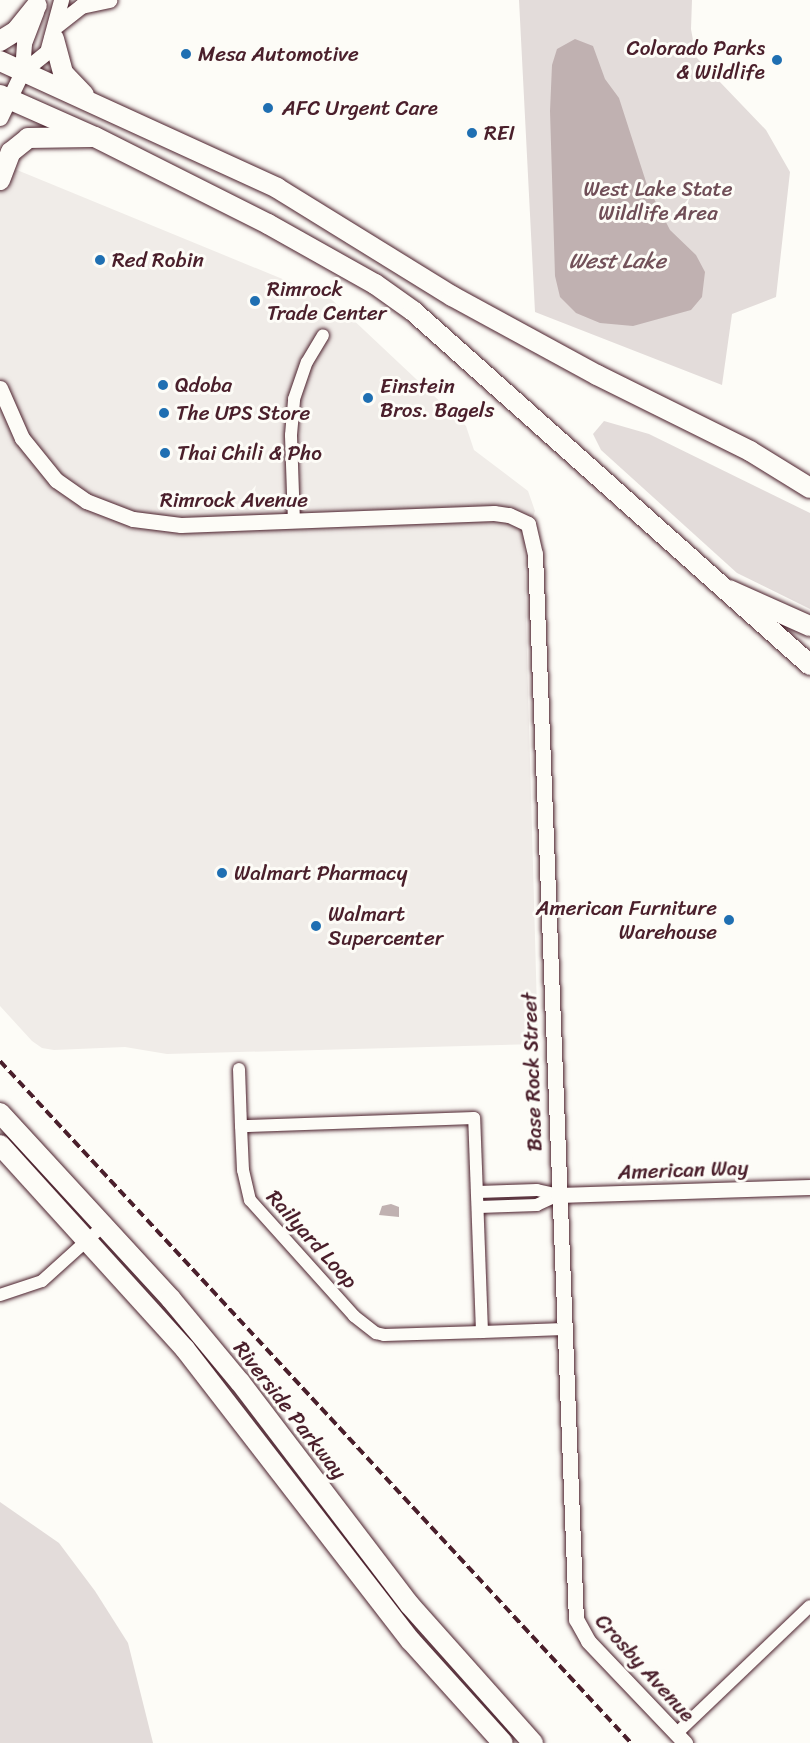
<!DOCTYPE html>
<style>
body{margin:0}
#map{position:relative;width:810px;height:1743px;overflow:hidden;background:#fdfcf7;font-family:Sriracha,sans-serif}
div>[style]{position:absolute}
.built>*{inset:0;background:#f0ece8}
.green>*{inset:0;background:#e3dcda}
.water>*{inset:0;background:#c0b1b1}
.roads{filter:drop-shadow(0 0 2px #4a1f2b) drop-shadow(0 0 2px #4a1f2b)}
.minor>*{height:12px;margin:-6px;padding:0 6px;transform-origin:6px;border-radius:6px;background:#fdfcf7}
.tertiary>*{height:15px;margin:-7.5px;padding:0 7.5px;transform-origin:7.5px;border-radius:7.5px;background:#fdfcf7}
.primary>*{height:20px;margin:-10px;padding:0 10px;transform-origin:10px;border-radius:10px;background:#fdfcf7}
.trunk>*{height:20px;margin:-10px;padding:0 10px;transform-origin:10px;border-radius:10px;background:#fdfcf7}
.rail>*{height:4px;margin-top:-2px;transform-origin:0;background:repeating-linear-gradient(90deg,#4a1f2b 0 9px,transparent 0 13.5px)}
.dots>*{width:16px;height:16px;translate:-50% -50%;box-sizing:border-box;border:3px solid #fdfcf7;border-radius:50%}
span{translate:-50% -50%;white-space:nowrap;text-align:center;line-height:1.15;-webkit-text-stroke:6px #fdfcf7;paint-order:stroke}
.poi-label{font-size:21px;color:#4a1f2b}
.right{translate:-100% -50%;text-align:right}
.left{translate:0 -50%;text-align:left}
.park-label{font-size:21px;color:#704e57}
.street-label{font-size:21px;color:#4a1f2b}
.water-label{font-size:22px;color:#73525a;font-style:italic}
</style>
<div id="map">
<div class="built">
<div style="clip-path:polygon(0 163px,331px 299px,466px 426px,474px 450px,528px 491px,535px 511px,524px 547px,538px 1044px,167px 1054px,125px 1047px,54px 1050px,42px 1048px,32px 1041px,0 1006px)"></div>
</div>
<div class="green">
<div style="clip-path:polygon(519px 0,692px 0,691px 29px,696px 57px,766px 130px,790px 172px,776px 297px,732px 314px,722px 385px,535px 312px)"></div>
<div style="clip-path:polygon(604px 421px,649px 434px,810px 513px,810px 609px,737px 573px,601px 450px,593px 434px)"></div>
<div style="clip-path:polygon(0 1502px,59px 1543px,95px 1591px,128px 1643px,153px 1743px,0 1743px)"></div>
</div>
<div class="water">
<div style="clip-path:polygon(575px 39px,593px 46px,605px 79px,619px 98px,647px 185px,670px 230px,696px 255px,705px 272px,702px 297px,691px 310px,633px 326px,600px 323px,576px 313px,560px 297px,555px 276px,550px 111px,552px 65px,557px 49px)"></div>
<div style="clip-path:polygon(391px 1204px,399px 1207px,399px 1217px,379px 1215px,382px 1206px)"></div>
</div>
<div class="roads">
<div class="minor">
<div style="left:294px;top:522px;width:87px;rotate:-92deg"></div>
<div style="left:291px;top:435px;width:36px;rotate:-85deg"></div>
<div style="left:294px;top:399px;width:39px;rotate:-71deg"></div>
<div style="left:307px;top:362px;width:31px;rotate:-59deg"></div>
<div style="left:239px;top:1069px;width:57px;rotate:88deg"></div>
<div style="left:478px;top:1192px;width:59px;rotate:-1.9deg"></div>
<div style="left:537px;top:1190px;width:22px;rotate:13deg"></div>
<div style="left:558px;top:1195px;width:23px;rotate:155deg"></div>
<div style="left:537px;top:1205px;width:58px;rotate:178deg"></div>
<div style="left:0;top:1295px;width:44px;rotate:-18.4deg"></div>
<div style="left:42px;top:1281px;width:84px;rotate:-42.1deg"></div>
<div style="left:482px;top:1332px;width:214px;rotate:-92.1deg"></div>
<div style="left:474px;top:1118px;width:233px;rotate:178deg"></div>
<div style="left:241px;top:1126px;width:44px;rotate:87.4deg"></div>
<div style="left:243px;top:1170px;width:31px;rotate:77deg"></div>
<div style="left:250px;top:1200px;width:156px;rotate:48.1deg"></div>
<div style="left:354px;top:1316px;width:28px;rotate:38deg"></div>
<div style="left:376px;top:1333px;width:8px;rotate:14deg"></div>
<div style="left:384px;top:1335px;width:98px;rotate:-1.8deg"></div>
<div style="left:482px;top:1332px;width:82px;rotate:-2.1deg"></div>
<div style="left:676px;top:1734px;width:185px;rotate:-43.7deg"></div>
</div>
<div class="tertiary">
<div style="left:57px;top:25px;width:31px;rotate:-38deg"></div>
<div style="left:81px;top:6px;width:29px;rotate:-12deg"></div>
<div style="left:22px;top:72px;width:32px;rotate:-39deg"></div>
<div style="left:47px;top:52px;width:54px;rotate:-74.9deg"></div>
<div style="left:0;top:118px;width:51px;rotate:-64.4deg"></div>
<div style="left:22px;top:72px;width:29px;rotate:-86deg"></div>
<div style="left:24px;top:43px;width:34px;rotate:-69deg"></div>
<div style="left:0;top:388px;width:55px;rotate:66.3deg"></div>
<div style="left:22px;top:438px;width:54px;rotate:51deg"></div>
<div style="left:56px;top:480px;width:37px;rotate:35deg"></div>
<div style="left:86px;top:501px;width:50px;rotate:21deg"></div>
<div style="left:133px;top:519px;width:48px;rotate:7.1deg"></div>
<div style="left:181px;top:525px;width:313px;rotate:-2.2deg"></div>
<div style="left:494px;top:513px;width:15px;rotate:8deg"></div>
<div style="left:509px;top:515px;width:21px;rotate:25deg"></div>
<div style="left:528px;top:524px;width:31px;rotate:77deg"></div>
<div style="left:535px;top:554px;width:1066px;rotate:87.8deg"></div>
<div style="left:576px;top:1619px;width:25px;rotate:61deg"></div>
<div style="left:588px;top:1641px;width:141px;rotate:46.4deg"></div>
<div style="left:558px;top:1195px;width:252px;rotate:-1.8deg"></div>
</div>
<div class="primary">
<div style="left:729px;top:590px;width:89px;rotate:24deg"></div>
<div style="left:0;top:1113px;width:253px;rotate:47.4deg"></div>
<div style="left:171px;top:1299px;width:108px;rotate:50.3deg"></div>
<div style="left:240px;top:1382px;width:280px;rotate:52.7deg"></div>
<div style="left:410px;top:1605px;width:185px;rotate:48.3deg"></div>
<div style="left:0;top:1145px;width:275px;rotate:47.8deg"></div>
<div style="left:185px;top:1349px;width:369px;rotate:52.3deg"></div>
<div style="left:411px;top:1641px;width:137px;rotate:48deg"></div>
</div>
<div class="trunk">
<div style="left:54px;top:39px;width:35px;rotate:75deg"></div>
<div style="left:63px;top:73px;width:30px;rotate:46deg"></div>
<div style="left:0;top:41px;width:19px;rotate:-32deg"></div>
<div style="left:16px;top:31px;width:33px;rotate:-51deg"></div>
<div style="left:0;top:61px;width:305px;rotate:24.6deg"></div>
<div style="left:277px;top:188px;width:206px;rotate:31.7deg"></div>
<div style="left:452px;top:296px;width:165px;rotate:28.6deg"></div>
<div style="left:597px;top:375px;width:171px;rotate:26.4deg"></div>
<div style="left:750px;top:451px;width:70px;rotate:31.7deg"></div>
<div style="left:0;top:95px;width:104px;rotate:23.9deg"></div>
<div style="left:95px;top:137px;width:194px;rotate:26.7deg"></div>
<div style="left:268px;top:224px;width:123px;rotate:29.3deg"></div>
<div style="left:375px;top:284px;width:47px;rotate:35.4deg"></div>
<div style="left:413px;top:311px;width:532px;rotate:41.72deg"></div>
<div style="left:0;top:180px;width:30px;rotate:-69deg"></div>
<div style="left:11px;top:152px;width:22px;rotate:-39deg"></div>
<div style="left:28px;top:138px;width:64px;rotate:-0.9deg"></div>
</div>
</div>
<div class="rail">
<div style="left:0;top:1061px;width:929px;rotate:47.22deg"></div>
</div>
<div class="dots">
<div style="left:186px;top:54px;background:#1f6fb2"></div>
<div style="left:777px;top:60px;background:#1f6fb2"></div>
<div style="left:268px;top:108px;background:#1f6fb2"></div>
<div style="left:472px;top:133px;background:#1f6fb2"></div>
<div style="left:100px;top:260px;background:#1f6fb2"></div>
<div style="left:255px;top:301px;background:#1f6fb2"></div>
<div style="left:163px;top:385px;background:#1f6fb2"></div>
<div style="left:368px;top:398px;background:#1f6fb2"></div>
<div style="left:164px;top:413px;background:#1f6fb2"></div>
<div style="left:165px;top:453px;background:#1f6fb2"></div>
<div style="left:222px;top:873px;background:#1f6fb2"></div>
<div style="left:729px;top:920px;background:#1f6fb2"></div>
<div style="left:316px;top:926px;background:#1f6fb2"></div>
</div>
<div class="poi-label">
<span class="right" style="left:765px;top:60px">Colorado Parks<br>&amp; Wildlife</span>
<span class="left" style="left:198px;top:54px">Mesa Automotive</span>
<span class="left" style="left:282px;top:108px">AFC Urgent Care</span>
<span class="left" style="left:484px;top:133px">REI</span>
<span class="left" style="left:112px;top:260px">Red Robin</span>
<span class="left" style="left:267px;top:301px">Rimrock<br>Trade Center</span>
<span class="left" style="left:175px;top:385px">Qdoba</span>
<span class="left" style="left:380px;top:398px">Einstein<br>Bros. Bagels</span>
<span class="left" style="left:176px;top:413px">The UPS Store</span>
<span class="left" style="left:177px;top:453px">Thai Chili &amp; Pho</span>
<span class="left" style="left:234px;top:873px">Walmart Pharmacy</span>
<span class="right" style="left:717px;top:920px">American Furniture<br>Warehouse</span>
<span class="left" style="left:328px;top:926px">Walmart<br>Supercenter</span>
</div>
<div class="park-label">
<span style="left:658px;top:201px">West Lake State<br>Wildlife Area</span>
</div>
<div class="street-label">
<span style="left:234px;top:500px">Rimrock Avenue</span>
<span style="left:532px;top:1072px;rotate:-92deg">Base Rock Street</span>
<span style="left:683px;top:1170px;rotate:-2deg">American Way</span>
<span style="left:312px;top:1239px;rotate:48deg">Railyard Loop</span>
<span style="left:290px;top:1410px;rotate:52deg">Riverside Parkway</span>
<span style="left:645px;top:1668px;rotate:48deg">Crosby Avenue</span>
</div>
<div class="water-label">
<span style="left:617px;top:261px">West Lake</span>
</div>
</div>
